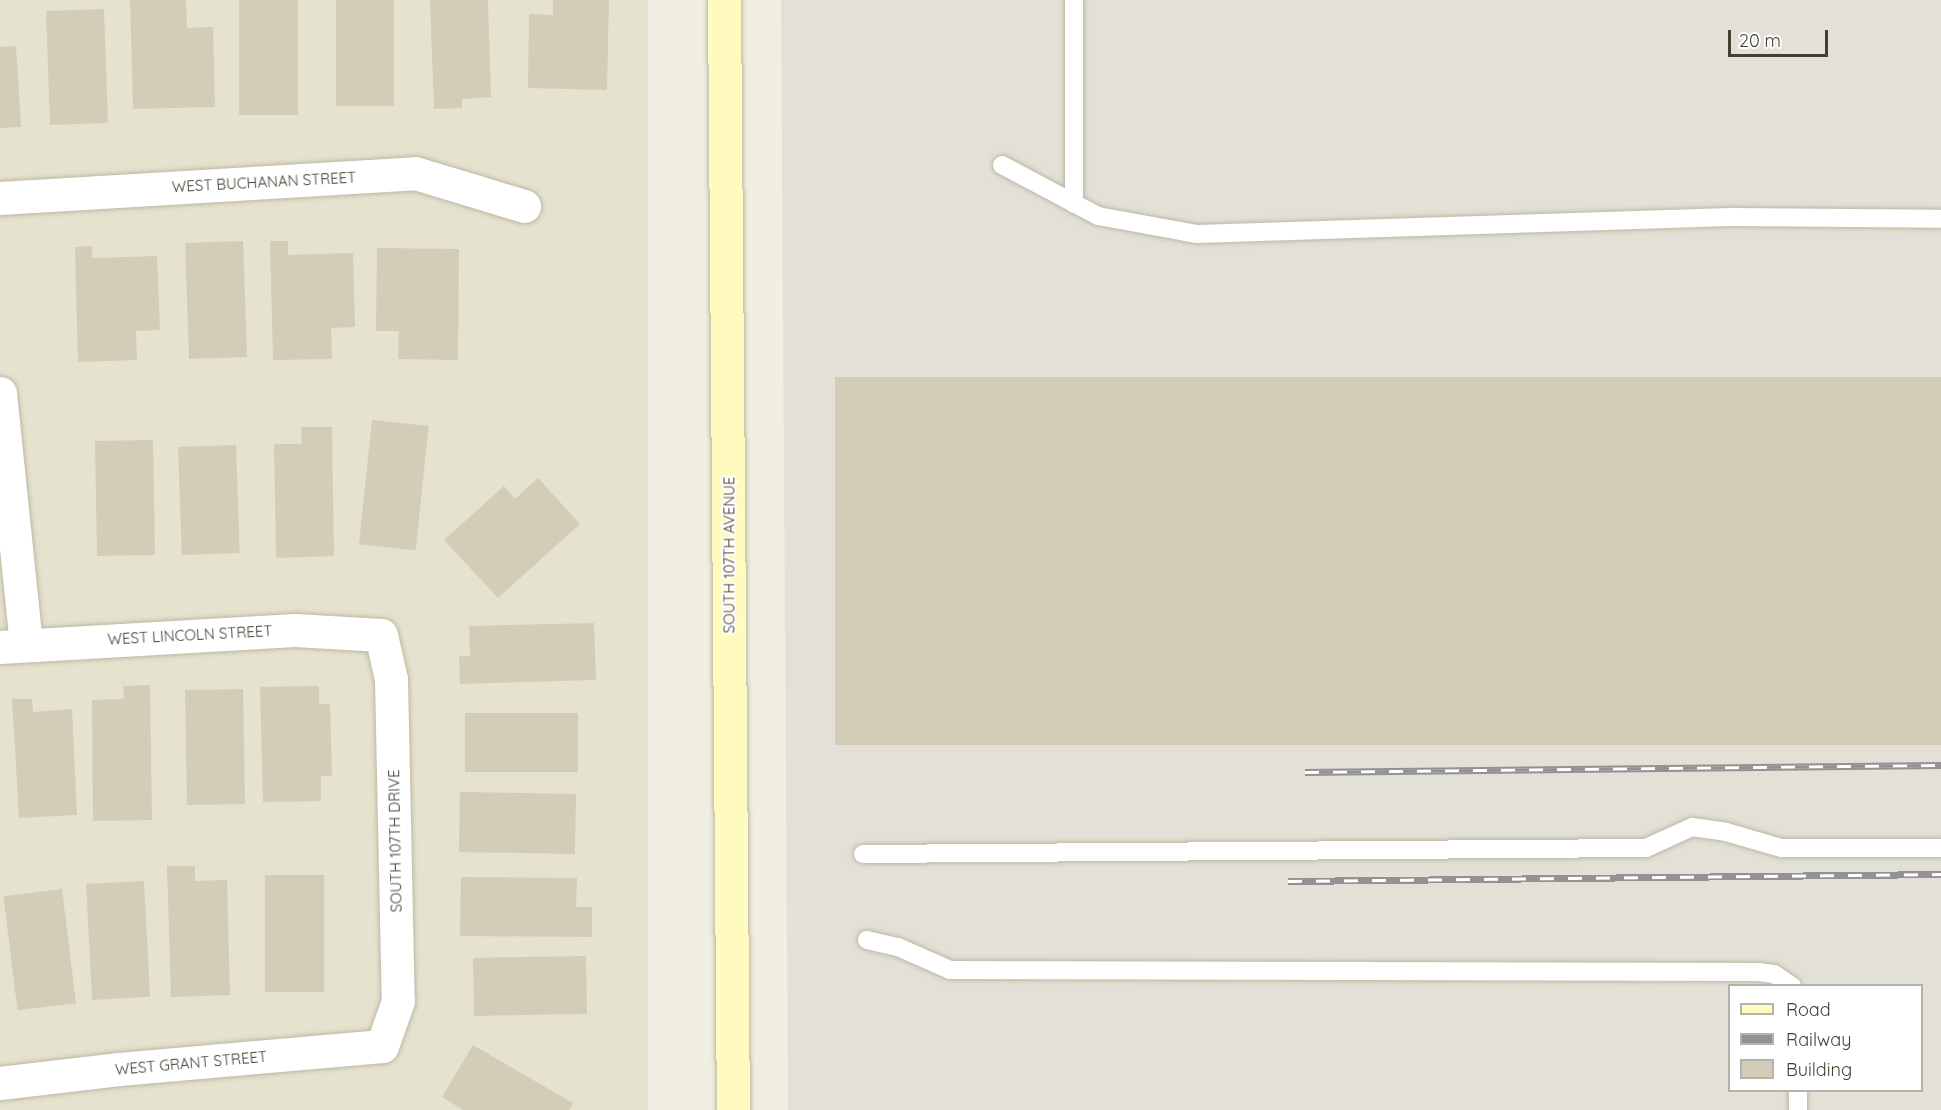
<!DOCTYPE html>
<style>
body{margin:0}
#map{position:relative;width:1941px;height:1110px;overflow:hidden;background:#f1efe2;font-family:Quicksand,sans-serif}
div>[style]{position:absolute}
.residential>*{inset:0;background:#e5e2cf;transform-origin:0 0}
.industrial>*{inset:0;background:#e3e0d7}
.building>*{inset:0;background:#d3cdb7;transform-origin:0 0}
.roads{filter:drop-shadow(0 0 2px #bdb8a4) drop-shadow(0 0 2px #bdb8a4)}
.service>*{height:18px;margin:-9px;padding:0 9px;transform-origin:9px;border-radius:9px;background:#fff}
.minor>*{height:33px;margin:-16.5px;padding:0 16.5px;transform-origin:16.5px;border-radius:16.5px;background:#fff}
.secondary>*{height:33px;margin:-16.5px;padding:0 16.5px;transform-origin:16.5px;border-radius:16.5px;background:#fffabe}
.rail>*{height:7px;margin-top:-3.5px;transform-origin:0;background:repeating-linear-gradient(90deg,#fff 0 14px,#929292 0 28px);box-sizing:border-box;border-block:2px solid #929292}
span{translate:-50% -50%;white-space:nowrap;text-align:center;line-height:1.15;-webkit-text-stroke:4.5px #fff;paint-order:stroke}
.street-label{font-size:15px;color:#433f32}
.legend{position:absolute;left:1728px;top:984px;width:195px;height:108px;box-sizing:border-box;background:#fff;border:2px solid #b4b2ad;margin:0;padding:8px 10px;list-style:none;font-size:18px;color:#433f32}
.legend li{display:flex;align-items:center;gap:12px;height:30px}
.legend b{width:30px;border:2px solid #b4b2ad}
.scale{position:absolute;left:1728px;top:30px;width:100px;height:27px;box-sizing:border-box;border:3px solid #433f32;border-top:0;padding-left:8px;font-size:18px;line-height:21px;white-space:nowrap;color:#433f32;-webkit-text-stroke:4px #fff;paint-order:stroke}
</style>
<div id="map">
<div class="residential">
<div style="left:0;top:0;width:648px;height:1110px"></div>
</div>
<div class="industrial">
<div style="clip-path:polygon(evenodd,781px 0,1941px 0,1941px 1110px,788px 1110px,781px 0,1730px 986px,1922px 986px,1922px 1090px,1730px 1090px,1730px 986px)"></div>
</div>
<div class="building">
<div style="clip-path:polygon(130px 0,186px 0,187px 28px,213px 27px,215px 107px,133px 109px)"></div>
<div style="left:239px;top:0;width:59px;height:115px"></div>
<div style="left:336px;top:0;width:58px;height:106px"></div>
<div style="clip-path:polygon(430px 0,488px 0,491px 97px,462px 99px,462px 108px,434px 109px)"></div>
<div style="clip-path:polygon(553px 0,609px 0,607px 90px,528px 88px,529px 14px,553px 15px)"></div>
<div style="left:104px;top:9px;width:114px;height:58px;rotate:88deg"></div>
<div style="clip-path:polygon(16px 46px,21px 127px,0 128px,0 47px)"></div>
<div style="left:243px;top:241px;width:116px;height:58px;rotate:88deg"></div>
<div style="clip-path:polygon(270px 241px,288px 241px,288px 255px,353px 253px,355px 327px,331px 328px,332px 359px,273px 360px)"></div>
<div style="clip-path:polygon(92px 246px,92px 258px,157px 256px,160px 330px,136px 331px,137px 360px,78px 362px,75px 247px)"></div>
<div style="clip-path:polygon(377px 248px,459px 249px,458px 360px,398px 359px,399px 331px,376px 331px)"></div>
<div style="left:1941px;top:377px;width:368px;height:1106px;rotate:90deg"></div>
<div style="left:372px;top:420px;width:57px;height:125px;rotate:6deg"></div>
<div style="clip-path:polygon(301px 427px,332px 427px,334px 556px,276px 558px,274px 444px,302px 444px)"></div>
<div style="left:153px;top:440px;width:115px;height:58px;rotate:89deg"></div>
<div style="left:236px;top:445px;width:108px;height:58px;rotate:88deg"></div>
<div style="clip-path:polygon(538px 478px,580px 524px,498px 598px,444px 540px,504px 486px,515px 499px)"></div>
<div style="clip-path:polygon(594px 623px,596px 680px,460px 684px,459px 656px,470px 656px,469px 626px)"></div>
<div style="clip-path:polygon(150px 685px,152px 820px,93px 821px,92px 700px,124px 699px,123px 686px)"></div>
<div style="clip-path:polygon(319px 686px,319px 704px,330px 704px,332px 776px,321px 776px,321px 801px,263px 802px,260px 687px)"></div>
<div style="left:243px;top:689px;width:115px;height:58px;rotate:89deg"></div>
<div style="clip-path:polygon(12px 699px,32px 699px,33px 712px,72px 709px,77px 815px,19px 818px)"></div>
<div style="left:465px;top:713px;width:113px;height:59px"></div>
<div style="left:460px;top:792px;width:116px;height:60px;rotate:1deg"></div>
<div style="clip-path:polygon(167px 866px,195px 866px,195px 881px,227px 880px,230px 995px,171px 997px)"></div>
<div style="left:324px;top:875px;width:117px;height:59px;rotate:90deg"></div>
<div style="clip-path:polygon(461px 877px,577px 878px,576px 907px,592px 907px,592px 937px,460px 936px)"></div>
<div style="left:144px;top:881px;width:116px;height:58px;rotate:87deg"></div>
<div style="left:62px;top:889px;width:115px;height:59px;rotate:83deg"></div>
<div style="left:586px;top:956px;width:58px;height:113px;rotate:89deg"></div>
<div style="clip-path:polygon(473px 1045px,573px 1103px,569px 1110px,463px 1110px,442px 1097px)"></div>
</div>
<div class="roads">
<div class="service">
<div style="left:1074px;top:0;width:204px;rotate:90deg"></div>
<div style="left:1002px;top:165px;width:109px;rotate:28deg"></div>
<div style="left:1098px;top:216px;width:101px;rotate:10.3deg"></div>
<div style="left:1197px;top:234px;width:535px;rotate:-1.82deg"></div>
<div style="left:1732px;top:217px;width:209px;rotate:0.5deg"></div>
<div style="left:863px;top:854px;width:783px;rotate:-0.44deg"></div>
<div style="left:1646px;top:848px;width:51px;rotate:-24.5deg"></div>
<div style="left:1692px;top:827px;width:34px;rotate:8deg"></div>
<div style="left:1726px;top:832px;width:57px;rotate:16.2deg"></div>
<div style="left:1781px;top:848px;width:160px"></div>
<div style="left:867px;top:940px;width:32px;rotate:13deg"></div>
<div style="left:898px;top:947px;width:57px;rotate:23.9deg"></div>
<div style="left:950px;top:970px;width:808px;rotate:0.14deg"></div>
<div style="left:1758px;top:972px;width:16px;rotate:7deg"></div>
<div style="left:1774px;top:974px;width:22px;rotate:34deg"></div>
<div style="left:1798px;top:1090px;width:20px;rotate:90deg"></div>
</div>
<div class="minor">
<div style="left:0;top:198px;width:416px;rotate:-3.4deg"></div>
<div style="left:415px;top:173px;width:114px;rotate:16.8deg"></div>
<div style="left:0;top:393px;width:251px;rotate:84.1deg"></div>
<div style="left:0;top:647px;width:295px;rotate:-3.3deg"></div>
<div style="left:295px;top:630px;width:86px;rotate:3.3deg"></div>
<div style="left:381px;top:635px;width:45px;rotate:77.2deg"></div>
<div style="left:391px;top:679px;width:322px;rotate:88.8deg"></div>
<div style="left:398px;top:1001px;width:48px;rotate:109.6deg"></div>
<div style="left:382px;top:1046px;width:264px;rotate:175deg"></div>
<div style="left:119px;top:1069px;width:120px;rotate:173.3deg"></div>
</div>
<div class="secondary">
<div style="left:724px;top:0;width:1110px;rotate:89.54deg"></div>
</div>
</div>
<div class="rail">
<div style="left:1305px;top:772px;width:636px;rotate:-0.63deg"></div>
<div style="left:1288px;top:881px;width:653px;rotate:-0.61deg"></div>
</div>
<div class="street-label">
<span style="left:264px;top:182px;rotate:-3deg">WEST BUCHANAN STREET</span>
<span style="left:729px;top:555px;rotate:-90deg">SOUTH 107TH AVENUE</span>
<span style="left:190px;top:635px;rotate:-3deg">WEST LINCOLN STREET</span>
<span style="left:395px;top:841px;rotate:-91deg">SOUTH 107TH DRIVE</span>
<span style="left:191px;top:1063px;rotate:-5deg">WEST GRANT STREET</span>
</div>
<ul class="legend">
<li><b style="height:8px;background:#fffabe"></b>Road</li>
<li><b style="height:8px;background:#929292"></b>Railway</li>
<li><b style="height:16px;background:#d3cdb7"></b>Building</li>
</ul>
<div class="scale">20 m</div>
</div>
